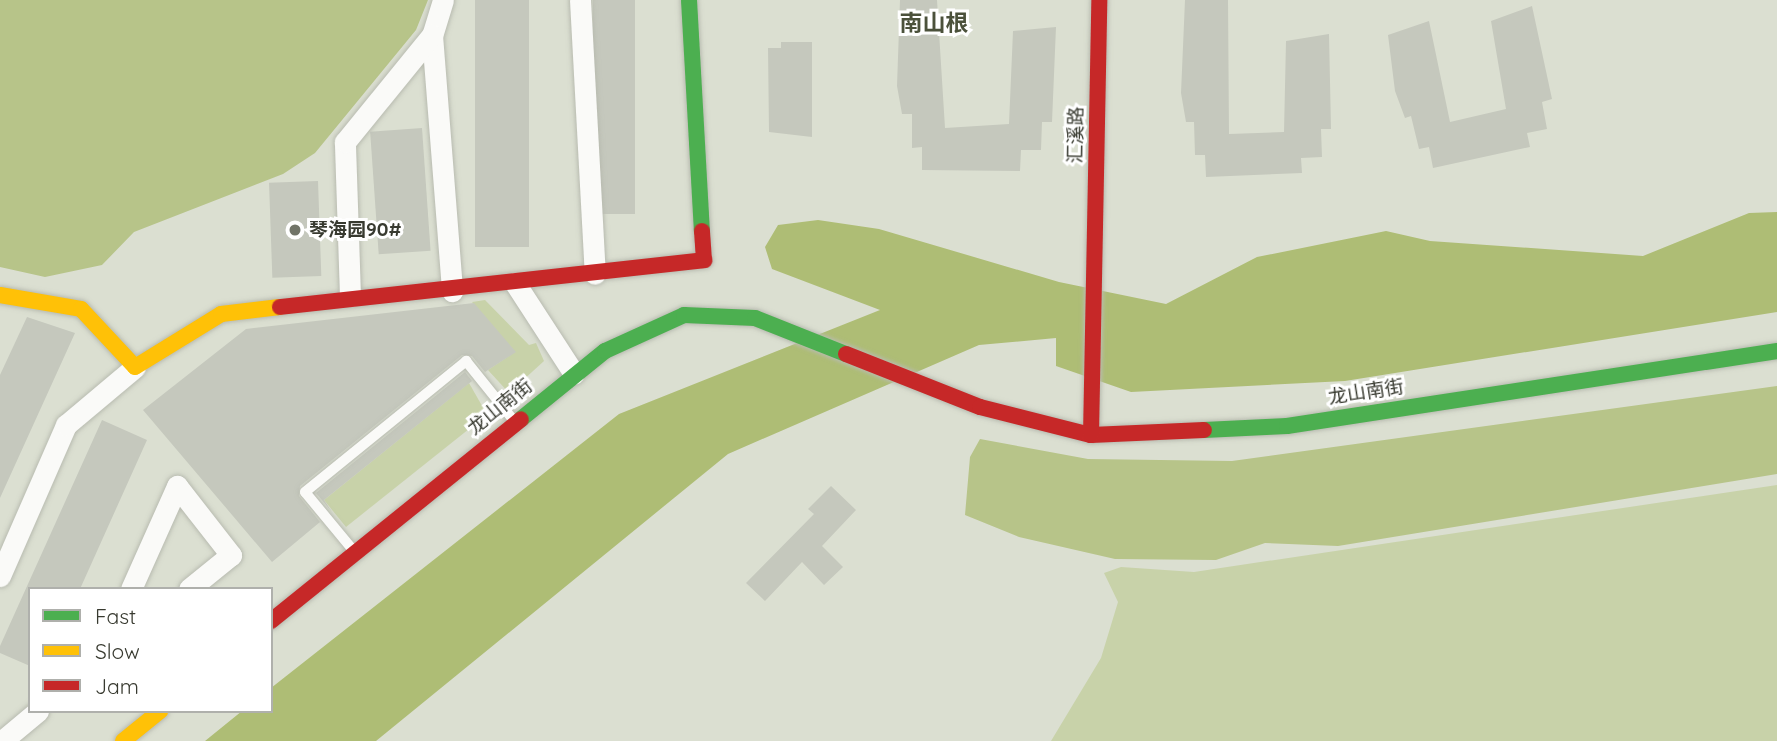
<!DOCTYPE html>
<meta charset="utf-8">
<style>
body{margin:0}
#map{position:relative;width:1777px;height:741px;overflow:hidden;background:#dbdfd1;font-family:Quicksand,"Noto Sans SC",sans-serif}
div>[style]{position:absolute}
.green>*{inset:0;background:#c8d2a9}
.forest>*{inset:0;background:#b7c489}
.water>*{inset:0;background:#aebd75}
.building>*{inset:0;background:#c5c8bd;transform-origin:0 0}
.roads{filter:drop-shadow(0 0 2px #b8bbb0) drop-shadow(0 0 2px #b8bbb0)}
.lane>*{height:10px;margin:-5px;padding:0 5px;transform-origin:5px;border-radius:5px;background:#fafaf8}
.street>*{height:21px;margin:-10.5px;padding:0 10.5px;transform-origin:10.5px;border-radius:10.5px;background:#fafaf8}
.fast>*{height:16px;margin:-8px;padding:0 8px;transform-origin:8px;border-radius:8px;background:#4caf50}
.slow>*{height:16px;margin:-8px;padding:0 8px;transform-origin:8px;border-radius:8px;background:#ffc107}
.jam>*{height:16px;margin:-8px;padding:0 8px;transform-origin:8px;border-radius:8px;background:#c62828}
.dots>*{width:19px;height:19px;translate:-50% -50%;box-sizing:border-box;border:4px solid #fff;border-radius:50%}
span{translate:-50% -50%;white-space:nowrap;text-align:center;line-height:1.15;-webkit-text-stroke:6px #fff;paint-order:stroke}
.street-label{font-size:19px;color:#383a30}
.poi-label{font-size:19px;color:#383a30;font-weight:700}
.left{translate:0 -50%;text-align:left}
.quarter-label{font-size:23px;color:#4b513b;font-weight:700}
.legend{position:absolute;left:28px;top:587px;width:245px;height:126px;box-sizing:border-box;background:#fff;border:2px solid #afb0ac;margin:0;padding:9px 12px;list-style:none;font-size:21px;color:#383a30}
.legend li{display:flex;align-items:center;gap:14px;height:35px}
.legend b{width:35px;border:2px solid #afb0ac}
</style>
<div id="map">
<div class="green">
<div style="clip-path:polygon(485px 300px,529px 345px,536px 343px,544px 361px,509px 393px,488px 370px,515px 352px,472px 302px)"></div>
<div style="clip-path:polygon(469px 383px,485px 411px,479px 421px,346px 527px,324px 500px)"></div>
<div style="clip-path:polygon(1777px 485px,1777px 741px,1051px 741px,1101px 658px,1118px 602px,1104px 573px,1121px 567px,1194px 572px)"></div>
</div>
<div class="forest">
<div style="clip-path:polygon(0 0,428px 0,416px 30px,315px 153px,283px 174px,134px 232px,102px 265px,45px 277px,0 267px)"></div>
<div style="clip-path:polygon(1777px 386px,1777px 474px,1338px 546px,1265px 543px,1216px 560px,1115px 559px,1019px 537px,965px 515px,970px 457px,980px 439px,1088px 459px,1232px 461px)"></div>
</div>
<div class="water">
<div style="clip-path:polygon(1777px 212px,1777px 312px,1345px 381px,1131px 392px,1056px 366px,1056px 338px,979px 345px,728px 454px,376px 741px,205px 741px,242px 711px,271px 711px,271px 688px,619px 414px,880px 310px,772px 269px,765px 247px,778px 225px,818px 220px,879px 229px,1059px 282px,1166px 304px,1257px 257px,1386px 231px,1430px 241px,1643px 256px,1749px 213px)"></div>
</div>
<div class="building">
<div style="left:475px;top:0;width:54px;height:247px"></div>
<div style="left:593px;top:0;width:42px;height:214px"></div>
<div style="clip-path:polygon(900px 0,937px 0,945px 128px,1009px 124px,1013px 31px,1056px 27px,1052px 122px,1042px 122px,1041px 150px,1021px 150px,1020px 171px,922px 170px,922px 147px,912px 148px,912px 114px,902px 114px,897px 86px)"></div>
<div style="clip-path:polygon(1185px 0,1228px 0,1229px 134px,1284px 132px,1286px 41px,1329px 34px,1331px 129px,1321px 129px,1322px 157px,1301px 158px,1302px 173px,1206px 177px,1205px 155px,1195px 155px,1194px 122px,1186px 122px,1181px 93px)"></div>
<div style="clip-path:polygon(1532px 6px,1552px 99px,1542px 102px,1547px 129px,1527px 133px,1530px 147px,1433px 168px,1429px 147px,1419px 149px,1411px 116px,1405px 118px,1395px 91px,1388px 35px,1429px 21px,1450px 122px,1506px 109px,1491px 21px)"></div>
<div style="clip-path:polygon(781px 42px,812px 42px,812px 137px,769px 132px,768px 48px,781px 48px)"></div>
<div style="left:422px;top:128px;width:123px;height:52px;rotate:86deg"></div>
<div style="left:318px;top:181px;width:95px;height:49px;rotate:88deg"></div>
<div style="clip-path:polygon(474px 303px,516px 352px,485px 372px,472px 356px,462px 355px,300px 486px,299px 496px,320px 522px,272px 562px,143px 410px,246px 329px)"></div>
<div style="clip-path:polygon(27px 317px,75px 333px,0 498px,0 375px)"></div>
<div style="clip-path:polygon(465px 372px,472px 381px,324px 500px,332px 512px,316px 493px)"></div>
<div style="clip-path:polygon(102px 420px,147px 440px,80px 589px,30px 589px,30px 666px,0 653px,0 646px)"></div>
<div style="clip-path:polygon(831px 486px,856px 510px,822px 546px,843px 567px,824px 585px,802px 562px,765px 601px,746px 583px,814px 514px,808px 509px)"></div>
</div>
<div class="roads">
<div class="lane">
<div style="left:353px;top:550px;width:75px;rotate:-129.6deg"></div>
<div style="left:305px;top:492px;width:208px;rotate:-39.1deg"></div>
<div style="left:466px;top:361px;width:78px;rotate:51.2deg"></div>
</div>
<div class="street">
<div style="left:443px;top:0;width:37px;rotate:107deg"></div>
<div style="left:432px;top:35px;width:257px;rotate:85.5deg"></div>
<div style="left:580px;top:0;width:274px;rotate:86.9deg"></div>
<div style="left:515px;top:283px;width:108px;rotate:57deg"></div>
<div style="left:350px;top:296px;width:154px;rotate:-91.9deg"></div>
<div style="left:345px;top:142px;width:138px;rotate:-50.9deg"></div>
<div style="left:0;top:576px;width:165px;rotate:-66.4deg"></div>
<div style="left:66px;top:425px;width:90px;rotate:-40deg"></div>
<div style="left:131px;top:589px;width:113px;rotate:-65.9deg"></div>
<div style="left:177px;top:486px;width:88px;rotate:52deg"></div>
<div style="left:231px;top:555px;width:54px;rotate:141deg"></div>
<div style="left:2px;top:741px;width:47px;rotate:-39.8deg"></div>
</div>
<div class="fast">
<div style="left:689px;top:0;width:231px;rotate:86.8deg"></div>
<div style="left:521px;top:419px;width:108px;rotate:-39deg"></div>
<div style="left:605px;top:351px;width:87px;rotate:-24.5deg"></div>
<div style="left:684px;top:315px;width:71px;rotate:2.4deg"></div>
<div style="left:755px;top:318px;width:98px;rotate:21.6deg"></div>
<div style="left:1204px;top:430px;width:83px;rotate:-2.8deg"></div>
<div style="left:1287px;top:426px;width:496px;rotate:-8.7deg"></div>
</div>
<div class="slow">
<div style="left:0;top:295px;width:82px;rotate:9.8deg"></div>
<div style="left:81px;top:309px;width:79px;rotate:47deg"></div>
<div style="left:135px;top:367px;width:101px;rotate:-31.6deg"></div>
<div style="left:221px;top:314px;width:59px;rotate:-6.8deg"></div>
<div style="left:123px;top:741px;width:48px;rotate:-39deg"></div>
</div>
<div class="jam">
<div style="left:280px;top:307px;width:427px;rotate:-6.3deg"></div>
<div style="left:704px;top:260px;width:29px;rotate:-94deg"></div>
<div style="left:846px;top:354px;width:144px;rotate:21.6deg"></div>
<div style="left:980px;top:407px;width:114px;rotate:14.2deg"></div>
<div style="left:1091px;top:435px;width:113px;rotate:-2.5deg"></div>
<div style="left:1091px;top:435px;width:435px;rotate:-88.9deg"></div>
<div style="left:271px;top:621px;width:321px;rotate:-38.9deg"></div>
</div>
</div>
<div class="dots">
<div style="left:295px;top:230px;background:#717468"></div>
</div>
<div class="street-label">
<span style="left:1076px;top:135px;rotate:-89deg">汇溪路</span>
<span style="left:1366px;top:392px;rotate:-9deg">龙山南街</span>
<span style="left:500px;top:407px;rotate:-39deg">龙山南街</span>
</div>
<div class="poi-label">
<span class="left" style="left:309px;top:230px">琴海园90#</span>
</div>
<div class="quarter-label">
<span style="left:934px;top:23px">南山根</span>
</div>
<ul class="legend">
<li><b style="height:9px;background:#4caf50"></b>Fast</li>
<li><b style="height:9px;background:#ffc107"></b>Slow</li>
<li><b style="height:9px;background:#c62828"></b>Jam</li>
</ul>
</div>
